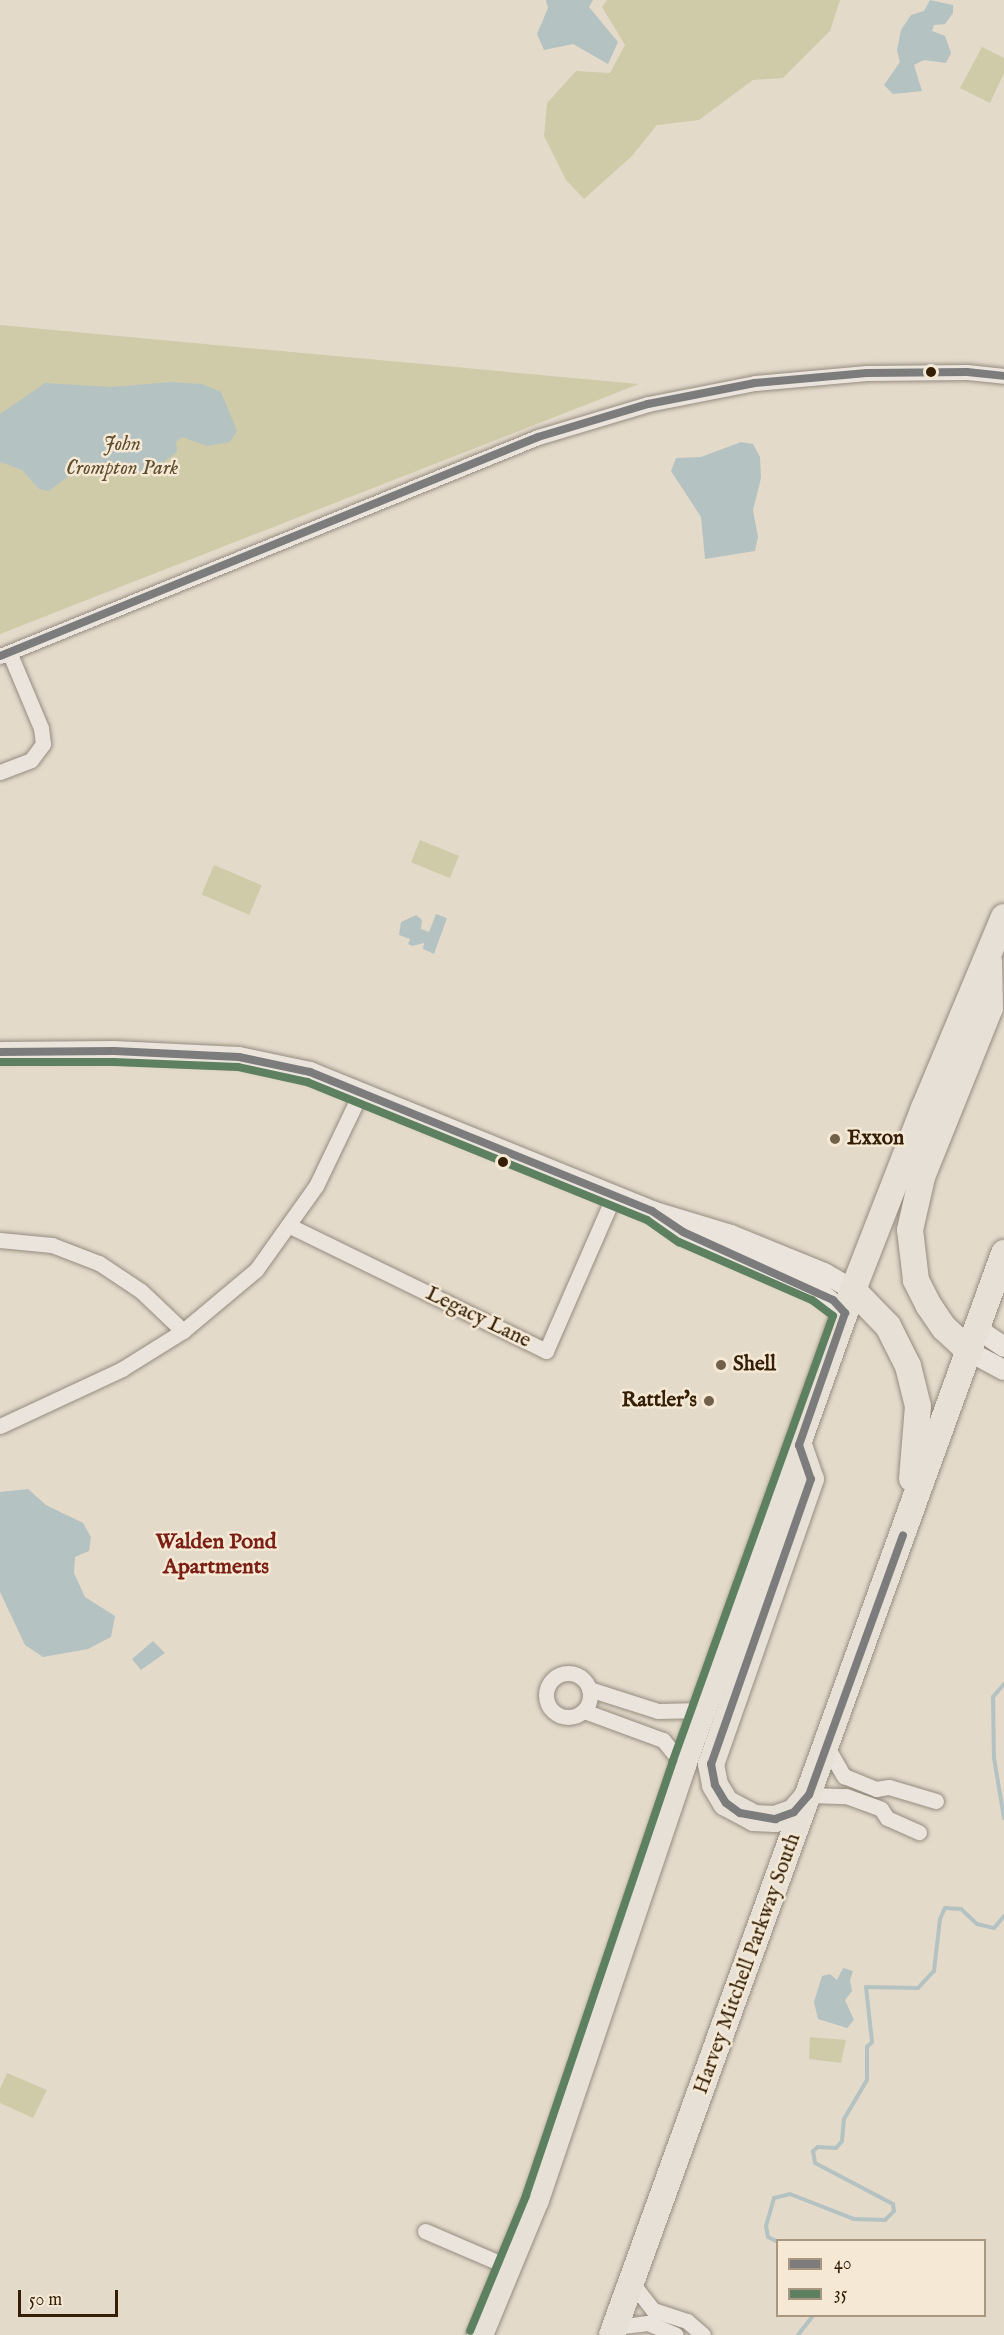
<!DOCTYPE html>
<style>
body{margin:0}
#map{position:relative;width:1004px;height:2335px;overflow:hidden;background:#e4daca;font-family:"IM FELL English",serif}
div>[style]{position:absolute}
.green>*{inset:0;background:#cfcba9;transform-origin:0 0}
.water>*{inset:0;background:#b4c2c2}
.stream>*{height:4px;margin:-2px;padding:0 2px;transform-origin:2px;border-radius:2px;background:#b4c2c2}
.roads{filter:drop-shadow(0 0 2px #958c80) drop-shadow(0 0 2px #958c80)}
.minor>*{height:15px;margin:-7.5px;padding:0 7.5px;transform-origin:7.5px;border-radius:7.5px;background:#eae4dc}
.minor>.ring{margin:-7.5px;padding:0;box-sizing:content-box;background:none;border:15px solid #eae4dc;border-radius:50%}
.tertiary>*{height:20px;margin:-10px;padding:0 10px;transform-origin:10px;border-radius:10px;background:#eae4dc}
.trunk>*{height:26px;margin:-13px;padding:0 13px;transform-origin:13px;border-radius:13px;background:#e6e0d7}
.bus-1>*{height:8px;margin:-4px;padding:0 4px;transform-origin:4px;border-radius:4px;background:#7d7c7c}
.bus-2>*{height:8px;margin:-4px;padding:0 4px;transform-origin:4px;border-radius:4px;background:#5d8060}
.dots>*{width:16px;height:16px;translate:-50% -50%;box-sizing:border-box;border:3px solid #f5e9d5;border-radius:50%}
span{translate:-50% -50%;white-space:nowrap;text-align:center;line-height:1.15;-webkit-text-stroke:5px #f5e9d5;paint-order:stroke}
.park-label{font-size:21px;color:#5d4f2f;font-style:italic}
.poi-label{font-size:21px;color:#341f06;font-weight:700}
.left{translate:0 -50%;text-align:left}
.right{translate:-100% -50%;text-align:right}
.street-label{font-size:21px;color:#341f06}
.neighbourhood-label{font-size:22px;color:#7a1f14;font-weight:700}
.legend{position:absolute;left:776px;top:2239px;width:210px;height:78px;box-sizing:border-box;background:#f5e9d5;border:2px solid #a89882;margin:0;padding:8px 10px;list-style:none;font-size:18px;color:#341f06}
.legend li{display:flex;align-items:center;gap:12px;height:30px}
.legend b{width:30px;border:2px solid #a89882}
.scale{position:absolute;left:18px;top:2290px;width:100px;height:27px;box-sizing:border-box;border:3px solid #341f06;border-top:0;padding-left:8px;font-size:18px;line-height:21px;white-space:nowrap;color:#341f06;-webkit-text-stroke:4px #f5e9d5;paint-order:stroke}
</style>
<div id="map">
<div class="green">
<div style="clip-path:polygon(607px 0,840px 0,830px 31px,783px 78px,753px 80px,699px 120px,657px 125px,632px 156px,584px 199px,566px 180px,544px 136px,547px 103px,576px 71px,610px 73px,625px 45px,602px 7px)"></div>
<div style="clip-path:polygon(982px 47px,1004px 58px,1004px 73px,990px 103px,960px 88px)"></div>
<div style="clip-path:polygon(0 325px,639px 384px,0 634px)"></div>
<div style="left:420px;top:840px;width:42px;height:24px;rotate:22deg"></div>
<div style="left:214px;top:865px;width:52px;height:32px;rotate:23deg"></div>
<div style="clip-path:polygon(810px 2037px,846px 2040px,841px 2063px,809px 2059px)"></div>
<div style="clip-path:polygon(7px 2073px,47px 2090px,33px 2118px,0 2103px,0 2089px)"></div>
</div>
<div class="water">
<div style="clip-path:polygon(546px 0,593px 0,589px 7px,618px 42px,608px 64px,573px 44px,544px 50px,537px 34px,548px 8px)"></div>
<div style="clip-path:polygon(930px 0,953px 5px,953px 13px,945px 24px,934px 25px,932px 31px,945px 36px,951px 53px,946px 63px,924px 60px,914px 65px,922px 91px,893px 94px,884px 85px,900px 62px,897px 50px,901px 30px,911px 15px,924px 11px)"></div>
<div style="clip-path:polygon(172px 382px,202px 384px,221px 392px,237px 431px,230px 442px,207px 446px,182px 437px,176px 442px,177px 452px,154px 469px,135px 474px,74px 472px,49px 491px,39px 489px,22px 470px,0 462px,0 414px,45px 383px,111px 387px)"></div>
<div style="clip-path:polygon(741px 442px,753px 444px,760px 457px,761px 478px,753px 510px,758px 537px,755px 551px,705px 559px,701px 517px,671px 471px,676px 458px,701px 457px)"></div>
<div style="clip-path:polygon(436px 914px,447px 918px,434px 954px,423px 949px,424px 943px,412px 946px,408px 944px,410px 939px,399px 935px,401px 922px,416px 915px,422px 920px,421px 929px,429px 932px)"></div>
<div style="clip-path:polygon(28px 1489px,46px 1505px,83px 1523px,91px 1537px,89px 1551px,75px 1557px,74px 1573px,85px 1597px,115px 1616px,111px 1637px,88px 1649px,43px 1657px,25px 1645px,0 1592px,0 1492px)"></div>
<div style="clip-path:polygon(153px 1641px,165px 1653px,141px 1670px,132px 1659px)"></div>
<div style="clip-path:polygon(843px 1968px,853px 1971px,850px 1980px,852px 1991px,845px 2000px,854px 2020px,847px 2028px,818px 2019px,814px 2002px,822px 1976px,830px 1974px,837px 1980px)"></div>
</div>
<div class="stream">
<div style="left:1004px;top:1684px;width:17px;rotate:130deg"></div>
<div style="left:993px;top:1697px;width:61px;rotate:89.1deg"></div>
<div style="left:994px;top:1758px;width:61px;rotate:80.5deg"></div>
<div style="left:778px;top:2242px;width:11px;rotate:-153deg"></div>
<div style="left:768px;top:2237px;width:11px;rotate:-100deg"></div>
<div style="left:766px;top:2226px;width:29px;rotate:-74deg"></div>
<div style="left:774px;top:2198px;width:16px;rotate:-14deg"></div>
<div style="left:790px;top:2194px;width:69px;rotate:21.3deg"></div>
<div style="left:854px;top:2219px;width:31px;rotate:2deg"></div>
<div style="left:885px;top:2220px;width:13px;rotate:-45deg"></div>
<div style="left:894px;top:2211px;width:7px;rotate:-98deg"></div>
<div style="left:893px;top:2204px;width:88px;rotate:-152.3deg"></div>
<div style="left:815px;top:2163px;width:12px;rotate:-99deg"></div>
<div style="left:813px;top:2151px;width:6px;rotate:-39deg"></div>
<div style="left:818px;top:2147px;width:18px;rotate:3deg"></div>
<div style="left:836px;top:2148px;width:9px;rotate:-49deg"></div>
<div style="left:842px;top:2141px;width:22px;rotate:-85deg"></div>
<div style="left:844px;top:2119px;width:45px;rotate:-59.5deg"></div>
<div style="left:867px;top:2080px;width:33px;rotate:-90deg"></div>
<div style="left:867px;top:2047px;width:7px;rotate:-45deg"></div>
<div style="left:872px;top:2042px;width:55px;rotate:-96.2deg"></div>
<div style="left:866px;top:1987px;width:52px;rotate:1.1deg"></div>
<div style="left:918px;top:1988px;width:23px;rotate:-47deg"></div>
<div style="left:934px;top:1971px;width:52px;rotate:-83.4deg"></div>
<div style="left:940px;top:1919px;width:12px;rotate:-66deg"></div>
<div style="left:945px;top:1908px;width:16px;rotate:4deg"></div>
<div style="left:961px;top:1909px;width:22px;rotate:43deg"></div>
<div style="left:977px;top:1924px;width:17px;rotate:13deg"></div>
<div style="left:994px;top:1928px;width:16px;rotate:-50deg"></div>
<div style="left:798px;top:2335px;width:24px;rotate:-52deg"></div>
</div>
<div class="roads">
<div class="minor">
<div style="left:0;top:656px;width:581px;rotate:-22.15deg"></div>
<div style="left:538px;top:437px;width:115px;rotate:-16.7deg"></div>
<div style="left:648px;top:404px;width:109px;rotate:-11.1deg"></div>
<div style="left:755px;top:383px;width:112px;rotate:-5.1deg"></div>
<div style="left:867px;top:373px;width:100px;rotate:-0.6deg"></div>
<div style="left:967px;top:372px;width:37px;rotate:6deg"></div>
<div style="left:0;top:772px;width:33px;rotate:-21deg"></div>
<div style="left:31px;top:760px;width:20px;rotate:-53deg"></div>
<div style="left:43px;top:744px;width:16px;rotate:-97deg"></div>
<div style="left:41px;top:728px;width:82px;rotate:-112.8deg"></div>
<div style="left:290px;top:1226px;width:285px;rotate:26deg"></div>
<div style="left:546px;top:1351px;width:170px;rotate:-66.4deg"></div>
<div style="left:0;top:1240px;width:52px;rotate:5.5deg"></div>
<div style="left:52px;top:1245px;width:50px;rotate:21deg"></div>
<div style="left:99px;top:1263px;width:50px;rotate:33.7deg"></div>
<div style="left:141px;top:1291px;width:58px;rotate:43.6deg"></div>
<div style="left:0;top:1426px;width:135px;rotate:-25deg"></div>
<div style="left:122px;top:1369px;width:72px;rotate:-31.9deg"></div>
<div style="left:183px;top:1331px;width:95px;rotate:-39.9deg"></div>
<div style="left:256px;top:1270px;width:103px;rotate:-54.5deg"></div>
<div style="left:316px;top:1186px;width:106px;rotate:-64.4deg"></div>
<div class="ring" style="left:546px;top:1673px;width:29px;height:29px"></div>
<div style="left:589px;top:1689px;width:72px;rotate:17.7deg"></div>
<div style="left:658px;top:1711px;width:45px;rotate:-1.3deg"></div>
<div style="left:584px;top:1711px;width:84px;rotate:20.2deg"></div>
<div style="left:663px;top:1740px;width:32px;rotate:51deg"></div>
<div style="left:827px;top:1747px;width:34px;rotate:60deg"></div>
<div style="left:844px;top:1776px;width:35px;rotate:22deg"></div>
<div style="left:876px;top:1789px;width:13px;rotate:-9deg"></div>
<div style="left:889px;top:1787px;width:49px;rotate:16.6deg"></div>
<div style="left:809px;top:1795px;width:37px;rotate:2deg"></div>
<div style="left:846px;top:1796px;width:37px;rotate:20deg"></div>
<div style="left:881px;top:1809px;width:11px;rotate:56deg"></div>
<div style="left:887px;top:1818px;width:35px;rotate:24deg"></div>
<div style="left:425px;top:2231px;width:94px;rotate:23.3deg"></div>
<div style="left:632px;top:2283px;width:34px;rotate:52deg"></div>
<div style="left:653px;top:2310px;width:36px;rotate:18deg"></div>
<div style="left:687px;top:2321px;width:21px;rotate:41deg"></div>
<div style="left:615px;top:2327px;width:33px;rotate:-7deg"></div>
<div style="left:648px;top:2323px;width:30px;rotate:23deg"></div>
</div>
<div class="tertiary">
<div style="left:0;top:1052px;width:114px;rotate:-0.5deg"></div>
<div style="left:114px;top:1051px;width:125px;rotate:2.7deg"></div>
<div style="left:239px;top:1057px;width:73px;rotate:11.9deg"></div>
<div style="left:310px;top:1072px;width:369px;rotate:22.1deg"></div>
<div style="left:652px;top:1211px;width:83px;rotate:16.9deg"></div>
<div style="left:731px;top:1235px;width:100px;rotate:22.2deg"></div>
<div style="left:824px;top:1273px;width:34px;rotate:30deg"></div>
<div style="left:664px;top:1219px;width:23px;rotate:34deg"></div>
<div style="left:683px;top:1232px;width:147px;rotate:23.6deg"></div>
<div style="left:818px;top:1291px;width:35px;rotate:39deg"></div>
<div style="left:979px;top:1325px;width:11px;rotate:56deg"></div>
<div style="left:985px;top:1334px;width:23px;rotate:34deg"></div>
<div style="left:970px;top:1352px;width:38px;rotate:28deg"></div>
</div>
<div class="trunk">
<div style="left:853px;top:1290px;width:50px;rotate:45.8deg"></div>
<div style="left:888px;top:1326px;width:45px;rotate:63.4deg"></div>
<div style="left:908px;top:1366px;width:41px;rotate:76deg"></div>
<div style="left:918px;top:1406px;width:73px;rotate:94.7deg"></div>
<div style="left:970px;top:1352px;width:35px;rotate:-137deg"></div>
<div style="left:944px;top:1328px;width:27px;rotate:-124deg"></div>
<div style="left:929px;top:1306px;width:29px;rotate:-117deg"></div>
<div style="left:916px;top:1280px;width:50px;rotate:-96.8deg"></div>
<div style="left:910px;top:1230px;width:54px;rotate:-77.2deg"></div>
<div style="left:922px;top:1177px;width:182px;rotate:-68.1deg"></div>
<div style="left:990px;top:1008px;width:47px;rotate:-91.2deg"></div>
<div style="left:799px;top:1445px;width:36px;rotate:71deg"></div>
<div style="left:811px;top:1479px;width:302px;rotate:109.3deg"></div>
<div style="left:711px;top:1764px;width:21px;rotate:79deg"></div>
<div style="left:715px;top:1785px;width:21px;rotate:59deg"></div>
<div style="left:726px;top:1803px;width:32px;rotate:28deg"></div>
<div style="left:754px;top:1818px;width:21px;rotate:3deg"></div>
<div style="left:775px;top:1819px;width:20px;rotate:-20deg"></div>
<div style="left:794px;top:1812px;width:21px;rotate:-49deg"></div>
<div style="left:480px;top:2335px;width:146px;rotate:-67.5deg"></div>
<div style="left:536px;top:2200px;width:459px;rotate:-71.3deg"></div>
<div style="left:683px;top:1765px;width:505px;rotate:-70.31deg"></div>
<div style="left:853px;top:1290px;width:195px;rotate:-68.7deg"></div>
<div style="left:924px;top:1108px;width:207px;rotate:-67.3deg"></div>
<div style="left:612px;top:2335px;width:1151px;rotate:-70.08deg"></div>
</div>
</div>
<div class="bus-1">
<div style="left:0;top:656px;width:581px;rotate:-22.15deg"></div>
<div style="left:538px;top:437px;width:115px;rotate:-16.7deg"></div>
<div style="left:648px;top:404px;width:109px;rotate:-11.1deg"></div>
<div style="left:755px;top:383px;width:112px;rotate:-5.1deg"></div>
<div style="left:867px;top:373px;width:100px;rotate:-0.6deg"></div>
<div style="left:967px;top:372px;width:37px;rotate:6deg"></div>
<div style="left:0;top:1052px;width:114px;rotate:-0.5deg"></div>
<div style="left:114px;top:1051px;width:125px;rotate:2.7deg"></div>
<div style="left:239px;top:1057px;width:73px;rotate:11.9deg"></div>
<div style="left:310px;top:1072px;width:369px;rotate:22.1deg"></div>
<div style="left:652px;top:1211px;width:37px;rotate:34deg"></div>
<div style="left:683px;top:1232px;width:165px;rotate:24.4deg"></div>
<div style="left:833px;top:1300px;width:18px;rotate:47deg"></div>
<div style="left:845px;top:1313px;width:140px;rotate:109.2deg"></div>
<div style="left:799px;top:1445px;width:36px;rotate:71deg"></div>
<div style="left:811px;top:1479px;width:302px;rotate:109.3deg"></div>
<div style="left:711px;top:1764px;width:21px;rotate:79deg"></div>
<div style="left:715px;top:1785px;width:21px;rotate:59deg"></div>
<div style="left:726px;top:1803px;width:17px;rotate:36deg"></div>
<div style="left:740px;top:1813px;width:36px;rotate:10deg"></div>
<div style="left:775px;top:1819px;width:20px;rotate:-20deg"></div>
<div style="left:794px;top:1812px;width:23px;rotate:-49deg"></div>
<div style="left:809px;top:1795px;width:276px;rotate:-70.1deg"></div>
</div>
<div class="bus-2">
<div style="left:0;top:1062px;width:114px"></div>
<div style="left:114px;top:1062px;width:124px;rotate:2.3deg"></div>
<div style="left:238px;top:1067px;width:71px;rotate:12.3deg"></div>
<div style="left:307px;top:1082px;width:367px;rotate:22.1deg"></div>
<div style="left:647px;top:1220px;width:39px;rotate:35deg"></div>
<div style="left:679px;top:1242px;width:145px;rotate:23.6deg"></div>
<div style="left:812px;top:1300px;width:26px;rotate:37deg"></div>
<div style="left:833px;top:1316px;width:473px;rotate:109.8deg"></div>
<div style="left:673px;top:1761px;width:459px;rotate:108.7deg"></div>
<div style="left:526px;top:2196px;width:146px;rotate:112.5deg"></div>
</div>
<div class="dots">
<div style="left:931px;top:372px;background:#341f06"></div>
<div style="left:835px;top:1139px;background:#72604b"></div>
<div style="left:503px;top:1162px;background:#341f06"></div>
<div style="left:721px;top:1365px;background:#72604b"></div>
<div style="left:709px;top:1401px;background:#72604b"></div>
</div>
<div class="park-label">
<span style="left:122px;top:457px">John<br>Crompton Park</span>
</div>
<div class="poi-label">
<span class="left" style="left:847px;top:1139px">Exxon</span>
<span class="left" style="left:733px;top:1365px">Shell</span>
<span class="right" style="left:697px;top:1401px">Rattler's</span>
</div>
<div class="street-label">
<span style="left:478px;top:1318px;rotate:26deg">Legacy Lane</span>
<span style="left:748px;top:1964px;rotate:-70deg">Harvey Mitchell Parkway South</span>
</div>
<div class="neighbourhood-label">
<span style="left:216px;top:1555px">Walden Pond<br>Apartments</span>
</div>
<ul class="legend">
<li><b style="height:8px;background:#7d7c7c"></b>40</li>
<li><b style="height:8px;background:#5d8060"></b>35</li>
</ul>
<div class="scale">50 m</div>
</div>
